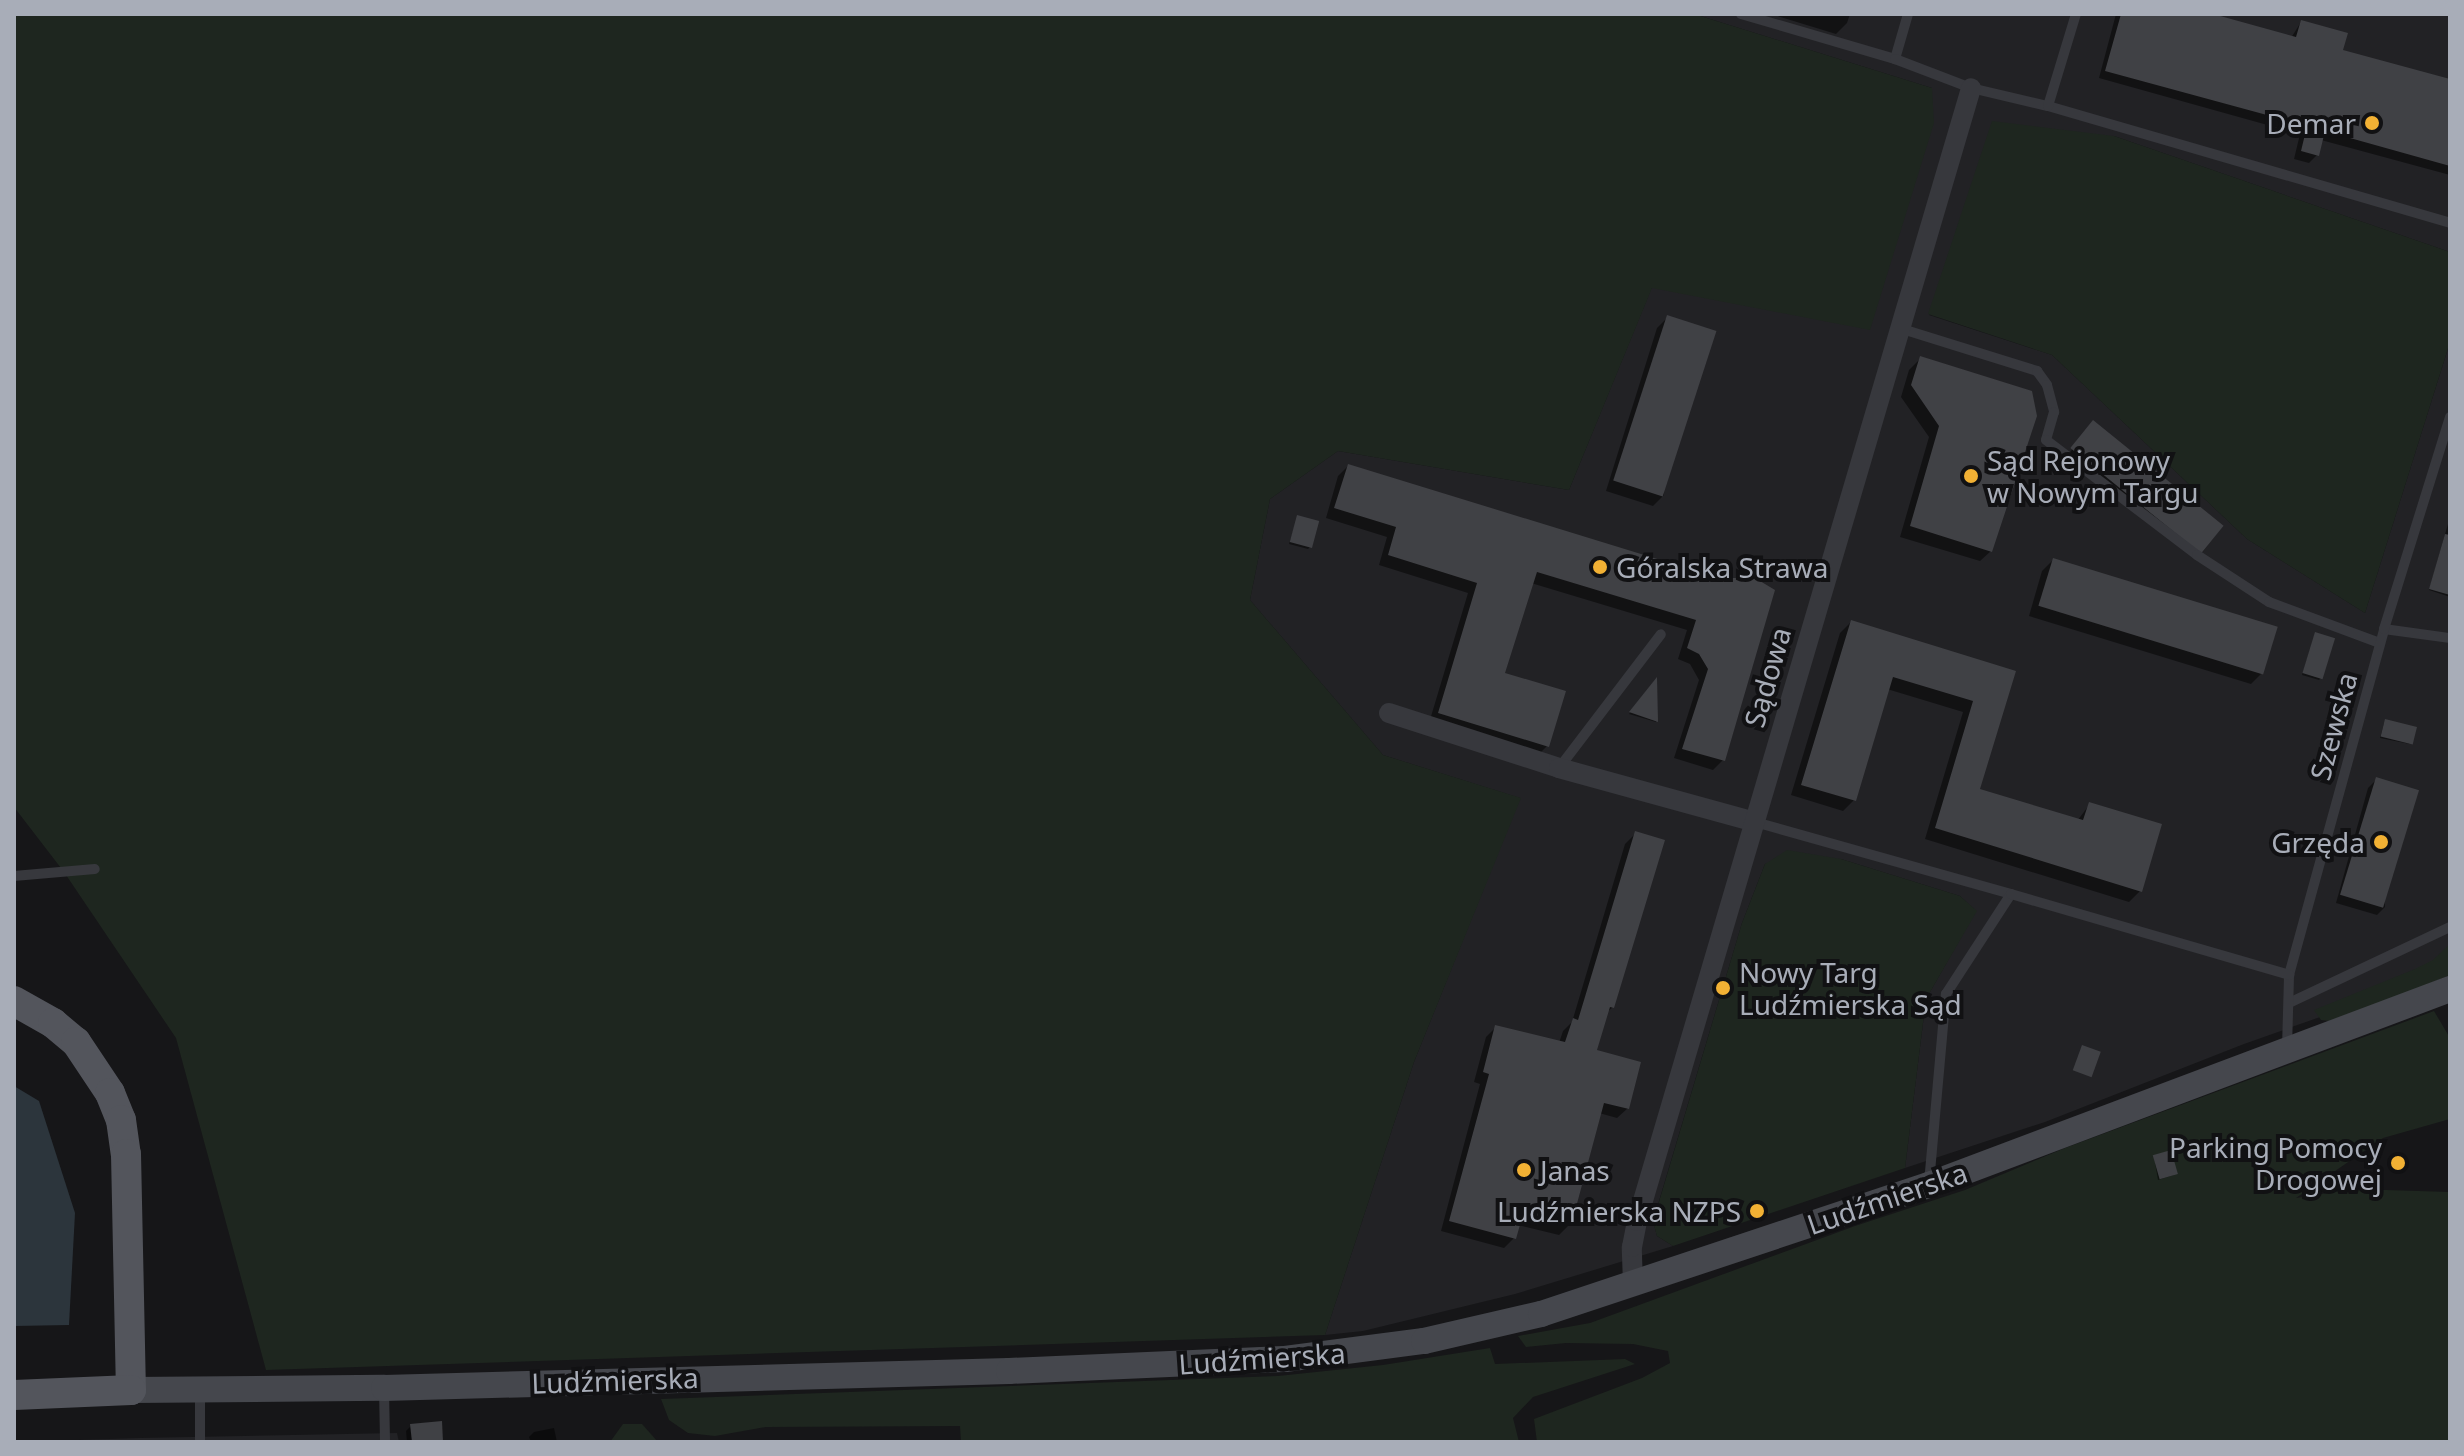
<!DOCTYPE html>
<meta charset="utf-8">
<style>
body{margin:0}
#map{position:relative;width:2464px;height:1456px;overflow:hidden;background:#161618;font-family:"Noto Sans",sans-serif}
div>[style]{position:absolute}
.built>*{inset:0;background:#222225}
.green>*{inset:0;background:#1e261f}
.water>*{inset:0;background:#2c353c}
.shadow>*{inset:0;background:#0007;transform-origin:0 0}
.building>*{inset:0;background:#404145;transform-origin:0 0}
.service>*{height:10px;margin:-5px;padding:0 5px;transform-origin:5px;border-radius:5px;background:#37383d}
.minor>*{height:20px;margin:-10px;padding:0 10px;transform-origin:10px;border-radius:10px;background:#37383d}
.secondary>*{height:26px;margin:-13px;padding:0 13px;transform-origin:13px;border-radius:13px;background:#45474d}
.primary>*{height:30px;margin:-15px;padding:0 15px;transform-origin:15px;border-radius:15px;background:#53555c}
.dots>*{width:22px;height:22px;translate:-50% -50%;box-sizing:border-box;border:4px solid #111113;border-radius:50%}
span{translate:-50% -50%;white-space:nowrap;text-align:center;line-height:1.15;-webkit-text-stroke:8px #111113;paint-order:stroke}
.poi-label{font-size:28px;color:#a8adb8}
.right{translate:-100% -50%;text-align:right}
.left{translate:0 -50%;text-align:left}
.street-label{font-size:28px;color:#a8adb8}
.frame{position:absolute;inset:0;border:16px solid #a8adb8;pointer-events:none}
</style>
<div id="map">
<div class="built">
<div style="clip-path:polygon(1694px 14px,2450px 14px,2450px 252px,2114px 136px,1929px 315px,2052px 355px,2247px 539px,2365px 613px,2450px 342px,2450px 971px,2244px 1044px,2045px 1122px,1905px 1168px,1926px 999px,1976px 911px,1960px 896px,1841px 859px,1765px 864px,1742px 923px,1653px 1221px,1657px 1236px,1673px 1246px,1515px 1294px,1363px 1331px,1325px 1335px,1414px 1062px,1520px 798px,1383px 755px,1250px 600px,1270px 499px,1338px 451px,1569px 490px,1652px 287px,1932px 88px)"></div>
<div style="clip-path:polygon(397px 1433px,399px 1442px,18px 1442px,140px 1438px)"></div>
</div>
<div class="green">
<div style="clip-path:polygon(14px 14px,1694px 14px,1932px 88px,1934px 123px,1870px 330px,1652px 288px,1569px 490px,1338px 451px,1270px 499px,1250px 600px,1383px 755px,1521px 798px,1414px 1062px,1325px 1335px,266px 1370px,176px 1038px,64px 872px,14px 807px)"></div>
<div style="clip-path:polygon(1992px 121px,2114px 136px,2450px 252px,2450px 342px,2365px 613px,2247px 539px,2052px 355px,1928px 314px)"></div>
<div style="clip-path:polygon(1787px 850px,1841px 859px,1960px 896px,1977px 911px,1926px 999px,1905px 1168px,1673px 1246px,1657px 1236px,1653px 1222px,1742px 923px,1765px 864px)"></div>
<div style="clip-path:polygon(2450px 944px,2450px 975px,2336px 1022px,2321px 1020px,2314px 1010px,2415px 969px,2433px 960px)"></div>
<div style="clip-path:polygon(2434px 1011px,2450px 1038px,2450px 1119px,2383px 1138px,2296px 1198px,2354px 1189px,2450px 1192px,2450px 1442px,1537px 1442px,1534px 1419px,1642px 1378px,1670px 1363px,1668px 1351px,1633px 1344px,1566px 1343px,1526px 1347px,1518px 1336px,1590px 1323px,1855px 1226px,1965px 1190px,2065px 1148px)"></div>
<div style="clip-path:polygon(1490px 1348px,1495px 1364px,1625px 1359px,1635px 1364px,1533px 1397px,1513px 1418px,1519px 1442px,961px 1442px,960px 1426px,766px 1427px,715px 1436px,688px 1433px,669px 1420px,661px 1399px,1278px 1376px,1383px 1365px)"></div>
<div style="clip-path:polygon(623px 1424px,642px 1424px,658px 1442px,610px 1442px)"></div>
</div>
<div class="water">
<div style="clip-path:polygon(14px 1086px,39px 1101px,75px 1213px,69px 1325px,14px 1326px)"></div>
</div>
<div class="shadow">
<div style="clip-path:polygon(1771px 14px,1850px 14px,1847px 23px,1836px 34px)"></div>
<div style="clip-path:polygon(2116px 14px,2205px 14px,2291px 38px,2301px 22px,2341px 51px,2450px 81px,2450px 175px,2321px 140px,2317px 155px,2309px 163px,2294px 159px,2300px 134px,2099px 78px)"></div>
<div style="clip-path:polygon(1668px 317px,1664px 495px,1653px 506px,1606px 491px,1657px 328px)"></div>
<div style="clip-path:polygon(1920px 359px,1991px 551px,1980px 561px,1900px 537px,1929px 437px,1901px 397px,1909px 370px)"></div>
<div style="left:2089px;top:427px;width:166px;height:34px;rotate:37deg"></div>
<div style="clip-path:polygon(1348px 466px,1674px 580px,1755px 580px,1723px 760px,1713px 770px,1674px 758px,1699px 680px,1690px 664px,1678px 659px,1687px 630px,1531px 583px,1503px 674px,1547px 746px,1537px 756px,1429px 723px,1468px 593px,1379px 565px,1387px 537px,1326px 518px,1338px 476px)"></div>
<div style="clip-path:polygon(1298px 517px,1310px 547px,1308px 549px,1289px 544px)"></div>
<div style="clip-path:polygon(2450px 517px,2450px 597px,2429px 590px)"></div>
<div style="clip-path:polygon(2053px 560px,2262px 673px,2251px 684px,2029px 616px,2042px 571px)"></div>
<div style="clip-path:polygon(1851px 622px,2013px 672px,1977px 790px,2077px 821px,2090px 804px,2140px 891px,2129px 902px,1925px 839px,1963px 712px,1887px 689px,1854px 800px,1843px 811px,1791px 795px,1840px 633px)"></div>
<div style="clip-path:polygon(2315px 634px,2321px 678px,2319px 680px,2302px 675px)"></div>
<div style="clip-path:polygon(1655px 682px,1656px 722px,1629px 714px)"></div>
<div style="clip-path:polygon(2384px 723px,2410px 744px,2380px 738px)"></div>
<div style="clip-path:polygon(2376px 780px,2385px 907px,2377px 915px,2336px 903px,2368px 788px)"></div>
<div style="clip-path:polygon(1635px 834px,1613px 1007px,1606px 1013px,1595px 1052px,1628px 1108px,1617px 1118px,1599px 1113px,1569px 1225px,1559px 1235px,1518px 1225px,1514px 1238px,1504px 1248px,1441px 1231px,1480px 1084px,1474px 1082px,1486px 1037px,1496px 1027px,1559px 1043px,1563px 1031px,1572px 1022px,1625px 844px)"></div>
<div style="clip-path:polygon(2154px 1157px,2174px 1175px,2158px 1180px)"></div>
<div style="clip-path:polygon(411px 1426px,441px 1442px,407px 1442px,406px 1431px)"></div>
<div style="clip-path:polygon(554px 1428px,557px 1442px,531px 1442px,529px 1437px,534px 1432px)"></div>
</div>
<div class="building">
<div style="clip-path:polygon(2121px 14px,2213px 14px,2296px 37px,2301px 20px,2348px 33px,2343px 50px,2450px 79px,2450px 166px,2325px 131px,2319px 156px,2301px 151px,2307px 126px,2105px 71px)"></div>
<div style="left:1667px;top:315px;width:52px;height:174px;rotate:18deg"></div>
<div style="clip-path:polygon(1920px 356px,2032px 391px,2037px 416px,1992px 552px,1910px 526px,1939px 426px,1911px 385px)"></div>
<div style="left:2093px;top:420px;width:168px;height:36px;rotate:39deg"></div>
<div style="clip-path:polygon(1348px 464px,1680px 566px,1676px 578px,1755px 578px,1775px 590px,1725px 761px,1682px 749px,1708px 669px,1699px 654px,1687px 648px,1696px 620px,1537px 572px,1505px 673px,1566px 691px,1549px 747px,1438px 713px,1477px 583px,1388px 555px,1396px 527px,1334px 508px)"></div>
<div style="left:1297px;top:515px;width:23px;height:28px;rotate:15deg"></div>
<div style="clip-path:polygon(2445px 534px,2450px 535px,2450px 595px,2429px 589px)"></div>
<div style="left:2053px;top:558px;width:235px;height:50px;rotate:17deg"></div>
<div style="clip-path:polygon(1851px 620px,2016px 671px,1980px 789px,2083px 820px,2089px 802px,2162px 824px,2142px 892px,1935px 828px,1973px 701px,1893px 677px,1856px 801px,1801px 785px)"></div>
<div style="left:2315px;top:632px;width:21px;height:43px;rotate:17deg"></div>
<div style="clip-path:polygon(1657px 677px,1658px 722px,1629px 712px)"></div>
<div style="left:2385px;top:719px;width:33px;height:18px;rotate:14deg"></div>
<div style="left:2376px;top:777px;width:45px;height:123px;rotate:17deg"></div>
<div style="clip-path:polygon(1635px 831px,1665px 840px,1614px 1008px,1610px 1007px,1597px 1050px,1641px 1062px,1629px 1109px,1604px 1103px,1571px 1226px,1523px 1214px,1516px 1239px,1449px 1221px,1489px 1074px,1483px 1072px,1495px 1025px,1565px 1042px,1573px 1018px,1578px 1020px)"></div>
<div style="left:2082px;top:1045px;width:20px;height:27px;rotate:20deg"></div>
<div style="left:2171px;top:1150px;width:25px;height:19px;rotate:74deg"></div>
<div style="clip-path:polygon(442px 1421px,443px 1442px,412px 1442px,410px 1424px)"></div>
</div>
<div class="service">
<div style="left:1741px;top:14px;width:160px;rotate:16.3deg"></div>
<div style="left:1908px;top:14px;width:47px;rotate:106.1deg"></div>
<div style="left:1895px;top:59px;width:81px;rotate:20.9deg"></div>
<div style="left:1971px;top:88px;width:79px;rotate:13.2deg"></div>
<div style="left:2048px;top:106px;width:419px;rotate:16.2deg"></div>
<div style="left:2048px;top:106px;width:96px;rotate:-73.1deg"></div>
<div style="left:1899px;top:328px;width:145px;rotate:17.3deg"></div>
<div style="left:2037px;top:371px;width:17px;rotate:54deg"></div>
<div style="left:2047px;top:385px;width:28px;rotate:75deg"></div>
<div style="left:2054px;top:412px;width:29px;rotate:106deg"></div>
<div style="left:2046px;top:440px;width:190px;rotate:37.3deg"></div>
<div style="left:2197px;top:555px;width:86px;rotate:33.1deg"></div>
<div style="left:2269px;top:602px;width:118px;rotate:20.3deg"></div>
<div style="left:2384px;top:629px;width:67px;rotate:7.8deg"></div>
<div style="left:1559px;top:768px;width:168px;rotate:-52.7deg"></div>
<div style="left:1755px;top:822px;width:266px;rotate:15.7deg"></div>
<div style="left:14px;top:876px;width:81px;rotate:-4.9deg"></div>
<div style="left:2289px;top:1003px;width:178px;rotate:-25.3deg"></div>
<div style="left:2287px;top:1048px;width:73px;rotate:-88.4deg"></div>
<div style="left:2289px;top:975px;width:359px;rotate:-74.6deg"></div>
<div style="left:2384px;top:629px;width:222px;rotate:-72.7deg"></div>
<div style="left:1929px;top:1183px;width:190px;rotate:-84.9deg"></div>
<div style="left:1946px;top:994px;width:119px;rotate:-57deg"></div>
<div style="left:2011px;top:894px;width:290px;rotate:16.2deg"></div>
<div style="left:384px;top:1388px;width:54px;rotate:88.9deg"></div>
<div style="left:200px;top:1392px;width:50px;rotate:90deg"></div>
</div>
<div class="minor">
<div style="left:1389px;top:713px;width:179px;rotate:17.9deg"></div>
<div style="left:1559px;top:768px;width:203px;rotate:15.4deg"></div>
<div style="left:1633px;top:1284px;width:37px;rotate:-92deg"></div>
<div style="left:1632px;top:1247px;width:26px;rotate:-79deg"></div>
<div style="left:1637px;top:1221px;width:1181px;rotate:-73.57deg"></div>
</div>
<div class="secondary">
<div style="left:131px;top:1390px;width:253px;rotate:-0.5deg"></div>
<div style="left:384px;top:1388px;width:625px;rotate:-1.56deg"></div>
<div style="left:1009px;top:1371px;width:276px;rotate:-2.5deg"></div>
<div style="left:1285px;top:1359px;width:140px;rotate:-7.4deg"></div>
<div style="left:1424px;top:1341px;width:120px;rotate:-13deg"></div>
<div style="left:1541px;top:1314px;width:409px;rotate:-18.4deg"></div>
<div style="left:1929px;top:1185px;width:557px;rotate:-20.62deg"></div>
</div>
<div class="primary">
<div style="left:14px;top:1001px;width:45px;rotate:29.4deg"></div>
<div style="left:53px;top:1023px;width:30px;rotate:40deg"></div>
<div style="left:76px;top:1042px;width:61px;rotate:56.3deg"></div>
<div style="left:110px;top:1093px;width:29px;rotate:68deg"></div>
<div style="left:121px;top:1120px;width:34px;rotate:82deg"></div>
<div style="left:126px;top:1154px;width:236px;rotate:88.8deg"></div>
<div style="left:131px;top:1390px;width:117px;rotate:177.6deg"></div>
</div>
<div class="dots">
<div style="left:2372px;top:123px;background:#f2b134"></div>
<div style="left:1971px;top:476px;background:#f2b134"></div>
<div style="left:1600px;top:567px;background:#f2b134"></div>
<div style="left:2381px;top:842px;background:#f2b134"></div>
<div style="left:1723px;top:988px;background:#f2b134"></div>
<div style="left:2398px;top:1163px;background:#f2b134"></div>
<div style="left:1524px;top:1170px;background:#f2b134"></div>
<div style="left:1757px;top:1211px;background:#f2b134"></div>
</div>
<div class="poi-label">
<span class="right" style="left:2356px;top:123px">Demar</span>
<span class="left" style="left:1987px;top:476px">Sąd Rejonowy<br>w Nowym Targu</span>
<span class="left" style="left:1616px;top:567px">Góralska Strawa</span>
<span class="right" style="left:2365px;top:842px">Grzęda</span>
<span class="left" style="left:1739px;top:988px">Nowy Targ<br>Ludźmierska Sąd</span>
<span class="right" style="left:2382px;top:1163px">Parking Pomocy<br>Drogowej</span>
<span class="left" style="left:1540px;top:1170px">Janas</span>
<span class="right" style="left:1741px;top:1211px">Ludźmierska NZPS</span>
</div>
<div class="street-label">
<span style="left:1767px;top:677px;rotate:-74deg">Sądowa</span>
<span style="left:2333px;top:726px;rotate:-75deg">Szewska</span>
<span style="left:1887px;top:1198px;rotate:-19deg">Ludźmierska</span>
<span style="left:1262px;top:1358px;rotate:-4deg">Ludźmierska</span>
<span style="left:615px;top:1380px;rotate:-2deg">Ludźmierska</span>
</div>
<div class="frame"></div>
</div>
